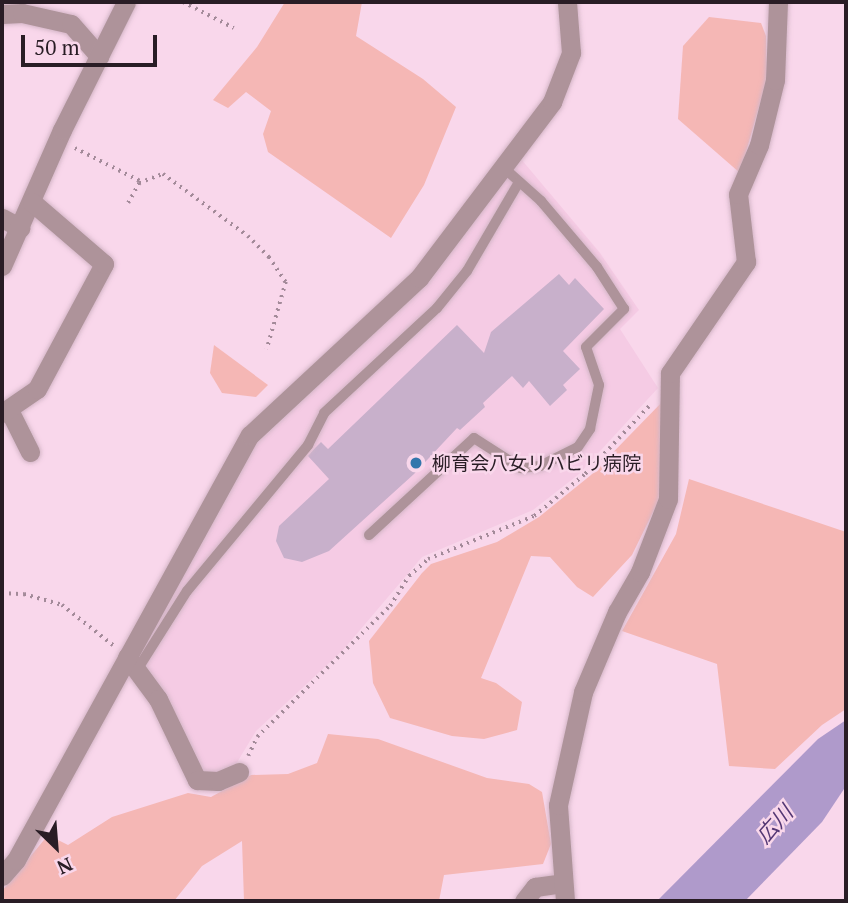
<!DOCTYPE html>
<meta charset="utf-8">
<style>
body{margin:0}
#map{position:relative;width:848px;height:903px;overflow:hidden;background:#f9d7eb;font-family:"PT Serif","Noto Sans JP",serif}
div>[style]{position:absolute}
.built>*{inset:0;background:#f5cbe4}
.green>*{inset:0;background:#f5b7b5}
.water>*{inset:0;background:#af9acb}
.building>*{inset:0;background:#c8b0cb}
.path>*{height:3.5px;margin-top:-1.75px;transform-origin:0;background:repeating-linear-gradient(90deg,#a38a99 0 2px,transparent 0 7px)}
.roads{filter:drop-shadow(0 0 2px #d4b6c7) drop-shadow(0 0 2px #d4b6c7)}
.lane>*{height:10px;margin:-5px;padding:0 5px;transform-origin:5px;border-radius:5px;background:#ae939a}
.street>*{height:19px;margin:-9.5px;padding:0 9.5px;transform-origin:9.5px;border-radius:9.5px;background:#ae939a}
.dots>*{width:19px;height:19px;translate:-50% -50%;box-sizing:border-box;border:4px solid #f9d7eb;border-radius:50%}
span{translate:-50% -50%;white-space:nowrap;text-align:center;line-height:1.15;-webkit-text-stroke:5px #f9d7eb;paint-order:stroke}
.poi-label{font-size:19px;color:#291d25}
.left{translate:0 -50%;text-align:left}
.water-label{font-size:21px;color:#543774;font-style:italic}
.frame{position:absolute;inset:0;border:4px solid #291d25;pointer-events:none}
.north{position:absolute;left:21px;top:812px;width:70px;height:70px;-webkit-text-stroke:5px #f9d7eb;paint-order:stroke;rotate:155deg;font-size:19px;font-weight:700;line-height:28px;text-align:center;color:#291d25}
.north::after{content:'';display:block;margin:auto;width:24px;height:32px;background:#291d25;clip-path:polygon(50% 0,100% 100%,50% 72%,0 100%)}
.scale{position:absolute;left:21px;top:35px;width:136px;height:32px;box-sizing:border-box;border:4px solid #291d25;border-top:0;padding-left:9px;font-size:21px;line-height:24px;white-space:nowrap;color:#291d25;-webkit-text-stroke:5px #f9d7eb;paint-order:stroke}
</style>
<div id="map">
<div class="built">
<div style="clip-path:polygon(521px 159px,600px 253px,639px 310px,620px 329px,658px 388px,579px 474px,533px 510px,422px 557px,343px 650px,256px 731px,233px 769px,223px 775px,199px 772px,167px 699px,140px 655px,248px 452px,430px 281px)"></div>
</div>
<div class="green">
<div style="clip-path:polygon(285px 2px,362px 2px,356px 36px,423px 79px,456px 107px,424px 185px,391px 238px,268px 152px,263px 134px,271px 111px,246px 92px,228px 108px,213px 100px,257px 47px)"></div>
<div style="clip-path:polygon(709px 17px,761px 23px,766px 36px,767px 79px,740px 173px,678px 119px,683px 46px)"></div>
<div style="clip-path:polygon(214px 345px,268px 385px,256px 397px,222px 393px,210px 373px)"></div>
<div style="clip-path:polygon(664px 400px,659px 500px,632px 555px,593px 597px,577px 587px,550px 557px,531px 556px,481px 678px,496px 683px,522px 702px,517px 730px,484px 739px,452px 736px,390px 718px,373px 683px,369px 641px,422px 573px,431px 564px,497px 542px,539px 517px,591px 475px)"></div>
<div style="clip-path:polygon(689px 479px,846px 532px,846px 709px,822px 725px,775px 769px,729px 766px,717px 664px,622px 631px,676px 534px)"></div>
<div style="clip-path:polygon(328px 734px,378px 739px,487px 778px,529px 784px,542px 792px,551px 844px,543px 864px,444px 875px,439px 901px,244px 901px,242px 841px,202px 866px,174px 901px,2px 901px,2px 891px,48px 835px,68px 845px,112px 817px,188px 793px,211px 797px,251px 775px,288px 774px,317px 763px)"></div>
</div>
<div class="water">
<div style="clip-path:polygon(846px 720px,846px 786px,822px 822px,745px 901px,657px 901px,818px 739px)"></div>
</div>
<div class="building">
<div style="clip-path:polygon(559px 274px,569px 285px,575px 278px,604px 309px,563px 351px,580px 369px,563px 385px,567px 390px,550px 406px,529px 381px,523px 388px,512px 376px,483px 403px,485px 407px,460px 430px,457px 428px,414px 474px,329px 551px,302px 562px,284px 558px,276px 541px,279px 526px,329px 479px,308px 456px,315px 448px,321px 442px,328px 449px,457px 325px,484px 353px,491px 332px)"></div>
</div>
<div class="path">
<div style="left:183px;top:2px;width:57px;rotate:27deg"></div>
<div style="left:75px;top:148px;width:75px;rotate:26.9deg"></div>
<div style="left:128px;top:203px;width:23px;rotate:-61deg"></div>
<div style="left:139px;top:183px;width:26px;rotate:-21deg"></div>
<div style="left:163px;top:174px;width:105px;rotate:36.1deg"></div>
<div style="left:248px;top:236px;width:30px;rotate:45deg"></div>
<div style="left:269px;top:257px;width:30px;rotate:56deg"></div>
<div style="left:286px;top:282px;width:70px;rotate:105.8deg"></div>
<div style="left:2px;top:593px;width:22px;rotate:3deg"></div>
<div style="left:24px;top:594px;width:40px;rotate:16deg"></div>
<div style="left:62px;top:605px;width:65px;rotate:38.1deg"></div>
<div style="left:248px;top:756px;width:21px;rotate:-65deg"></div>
<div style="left:257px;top:737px;width:187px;rotate:-44.6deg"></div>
<div style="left:390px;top:606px;width:36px;rotate:-58deg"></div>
<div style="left:409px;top:576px;width:25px;rotate:-42deg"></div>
<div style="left:428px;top:559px;width:114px;rotate:-22.1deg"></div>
<div style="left:534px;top:516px;width:66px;rotate:-39.5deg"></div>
<div style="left:585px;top:474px;width:96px;rotate:-46.7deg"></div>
</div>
<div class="roads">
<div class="lane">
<div style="left:369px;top:535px;width:143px;rotate:-42.7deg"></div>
<div style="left:474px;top:438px;width:56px;rotate:32.6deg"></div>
<div style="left:521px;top:468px;width:19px;rotate:-6deg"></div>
<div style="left:540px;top:466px;width:42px;rotate:-26.6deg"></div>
<div style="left:578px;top:447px;width:22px;rotate:-56deg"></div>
<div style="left:590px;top:429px;width:45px;rotate:-78.4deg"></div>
<div style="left:599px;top:385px;width:40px;rotate:-108.9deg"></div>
<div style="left:586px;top:347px;width:54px;rotate:-45deg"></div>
<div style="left:624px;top:309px;width:50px;rotate:-122.7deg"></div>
<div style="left:597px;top:267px;width:87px;rotate:-130.3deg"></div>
<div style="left:541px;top:201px;width:51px;rotate:-138.2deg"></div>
<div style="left:137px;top:670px;width:93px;rotate:-57.7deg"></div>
<div style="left:187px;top:591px;width:190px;rotate:-50.3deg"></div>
<div style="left:308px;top:445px;width:36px;rotate:-63deg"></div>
<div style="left:324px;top:413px;width:154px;rotate:-42.9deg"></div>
<div style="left:437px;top:308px;width:48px;rotate:-51deg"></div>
<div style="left:467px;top:271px;width:103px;rotate:-59.7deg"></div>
</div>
<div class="street">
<div style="left:2px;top:14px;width:20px;rotate:-3deg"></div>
<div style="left:22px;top:13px;width:50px;rotate:12.7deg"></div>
<div style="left:71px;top:24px;width:43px;rotate:48.8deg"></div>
<div style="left:2px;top:218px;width:21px;rotate:28deg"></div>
<div style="left:2px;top:266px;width:149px;rotate:-66.2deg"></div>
<div style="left:62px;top:130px;width:143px;rotate:-63.4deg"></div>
<div style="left:9px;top:410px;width:47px;rotate:63.4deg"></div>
<div style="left:2px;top:413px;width:42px;rotate:-34.4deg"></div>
<div style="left:37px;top:389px;width:142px;rotate:-61.8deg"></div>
<div style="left:104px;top:264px;width:95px;rotate:-139.3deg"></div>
<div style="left:127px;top:657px;width:52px;rotate:53.6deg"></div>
<div style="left:158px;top:699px;width:90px;rotate:64.3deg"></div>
<div style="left:197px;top:780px;width:21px;rotate:3deg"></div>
<div style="left:218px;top:781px;width:23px;rotate:-23deg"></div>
<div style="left:2px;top:876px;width:21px;rotate:-49deg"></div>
<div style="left:16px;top:860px;width:485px;rotate:-61.2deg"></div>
<div style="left:250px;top:435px;width:231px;rotate:-42.9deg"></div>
<div style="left:419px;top:278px;width:221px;rotate:-52.9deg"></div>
<div style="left:552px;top:102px;width:53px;rotate:-68.8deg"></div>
<div style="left:571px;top:53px;width:51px;rotate:-94.5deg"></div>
<div style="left:524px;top:901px;width:18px;rotate:-52deg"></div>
<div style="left:535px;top:887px;width:28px;rotate:-8deg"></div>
<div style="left:565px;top:901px;width:96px;rotate:-94.2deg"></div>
<div style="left:558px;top:805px;width:116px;rotate:-77.5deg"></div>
<div style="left:583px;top:692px;width:87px;rotate:-67deg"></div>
<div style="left:617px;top:612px;width:46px;rotate:-60.1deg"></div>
<div style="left:640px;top:572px;width:78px;rotate:-69deg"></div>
<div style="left:668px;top:499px;width:126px;rotate:-89.1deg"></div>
<div style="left:670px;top:373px;width:135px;rotate:-55.6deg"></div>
<div style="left:746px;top:262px;width:68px;rotate:-96.7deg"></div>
<div style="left:738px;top:194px;width:53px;rotate:-66.8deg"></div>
<div style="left:759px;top:145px;width:67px;rotate:-76.2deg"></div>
<div style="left:775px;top:80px;width:78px;rotate:-87.8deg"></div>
</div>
</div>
<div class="dots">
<div style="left:416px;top:463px;background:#3376ac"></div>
</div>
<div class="poi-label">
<span class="left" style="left:432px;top:463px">柳育会八女リハビリ病院</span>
</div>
<div class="water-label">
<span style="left:774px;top:824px;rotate:-48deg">広川</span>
</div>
<div class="frame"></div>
<div class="north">N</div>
<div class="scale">50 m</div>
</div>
